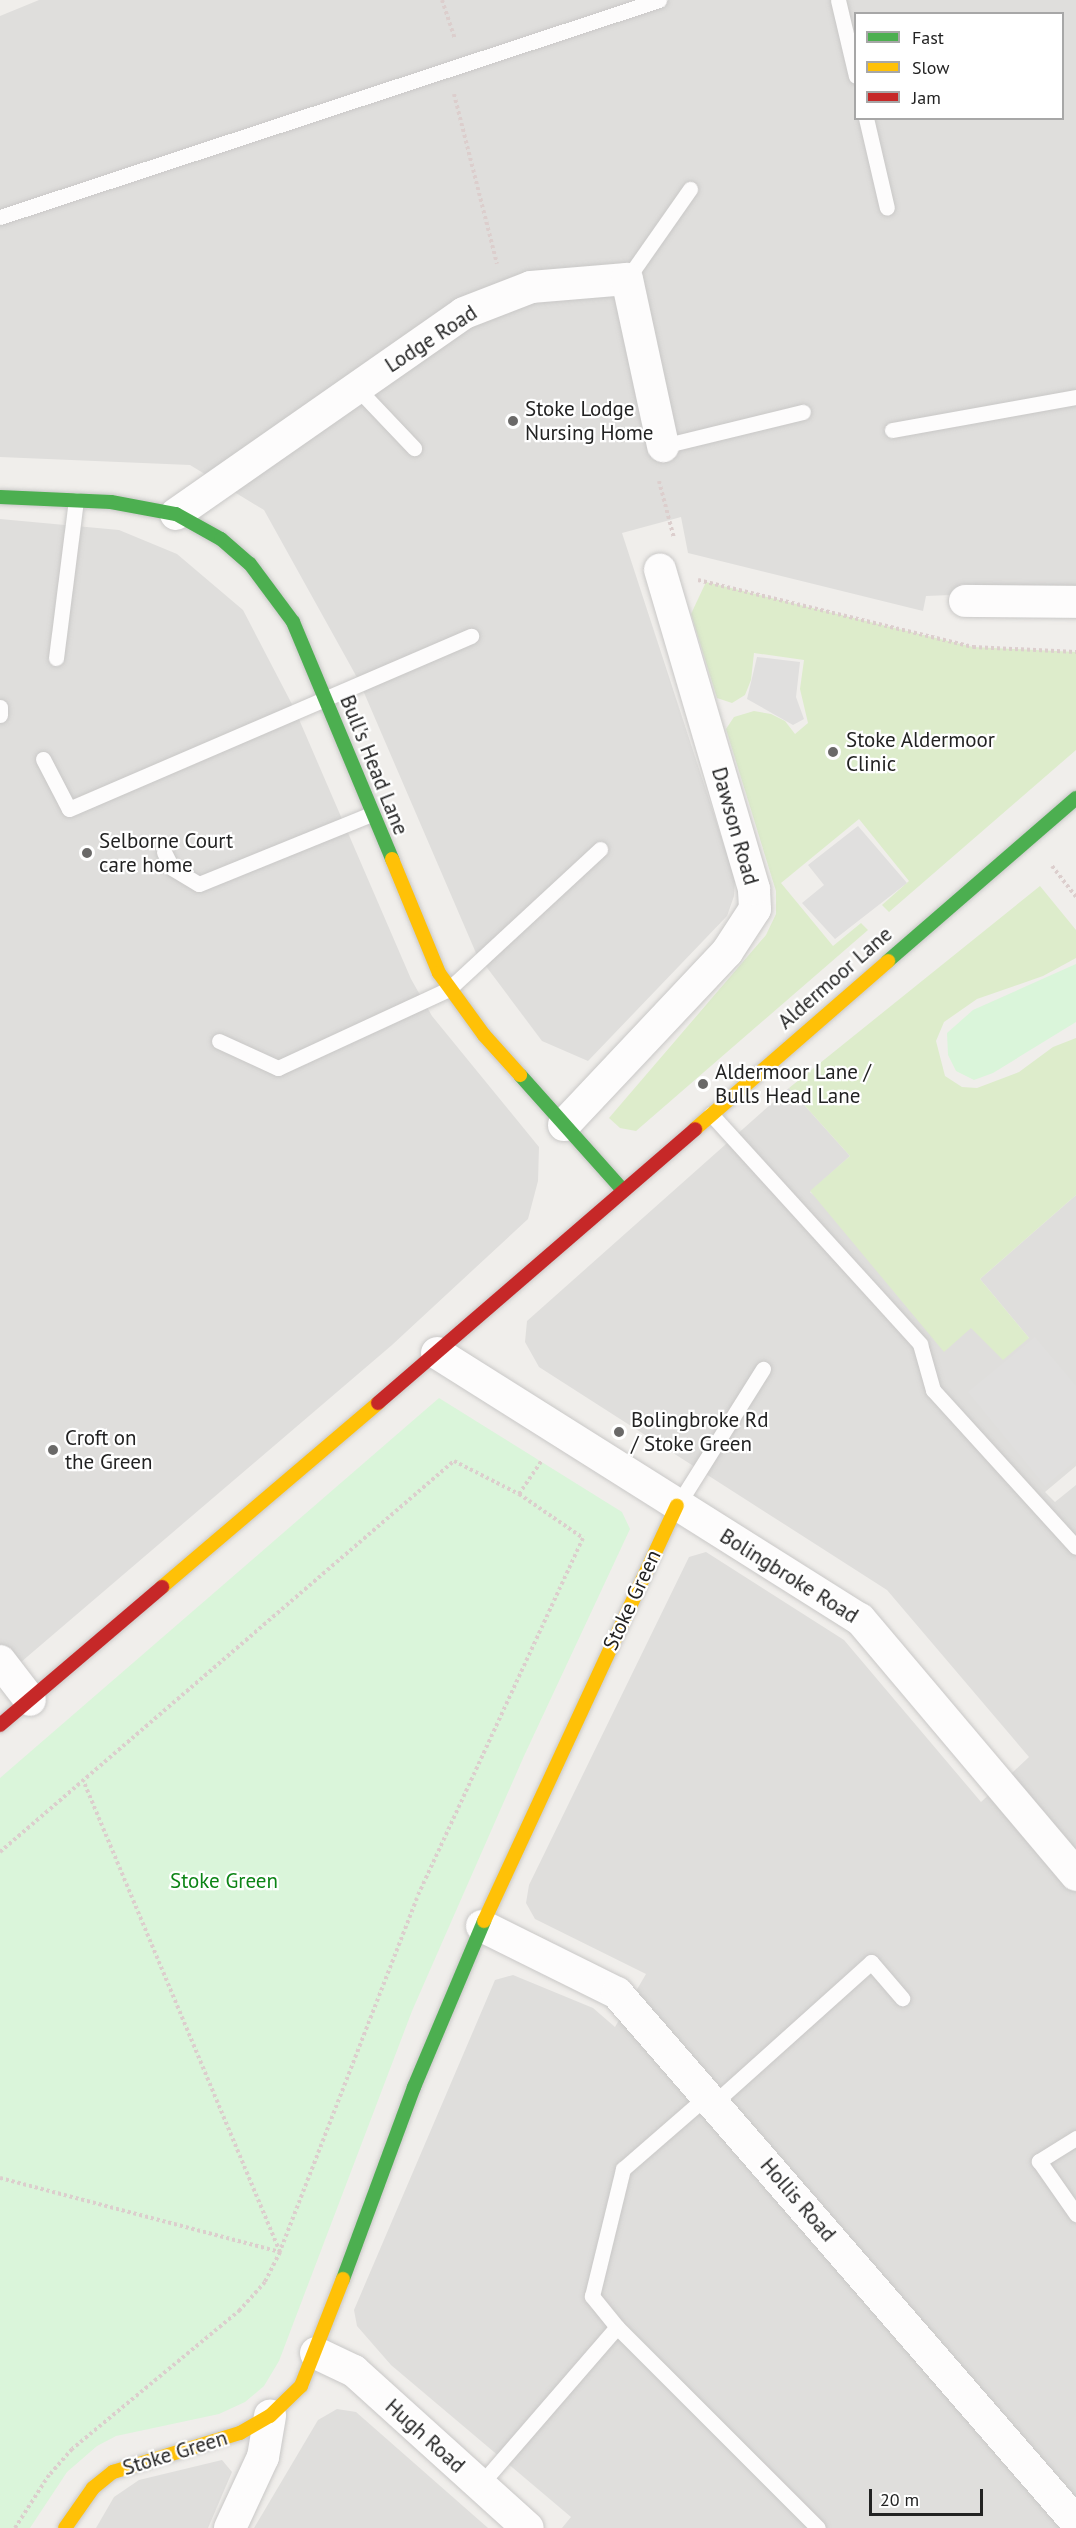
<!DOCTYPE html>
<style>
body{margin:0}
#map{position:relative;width:1076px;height:2528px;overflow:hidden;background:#f0eeeb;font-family:"PT Sans",sans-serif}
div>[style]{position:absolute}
.residential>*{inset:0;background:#dfdedc}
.grass>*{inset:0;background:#ddeccb}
.park>*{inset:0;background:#daf5da}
.parking>*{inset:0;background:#e0dfde}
.path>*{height:4px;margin-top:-2px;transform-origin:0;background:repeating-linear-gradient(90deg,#dccecd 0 3px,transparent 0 6px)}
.roads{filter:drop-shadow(0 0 2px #c9c8c7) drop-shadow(0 0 2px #c9c8c7)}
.lane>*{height:15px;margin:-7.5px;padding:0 7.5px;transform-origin:7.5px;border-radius:7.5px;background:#fdfcfc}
.street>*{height:32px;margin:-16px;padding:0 16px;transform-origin:16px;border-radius:16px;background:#fdfcfc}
.fast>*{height:14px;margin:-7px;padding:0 7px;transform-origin:7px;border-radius:7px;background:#4caf50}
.slow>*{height:14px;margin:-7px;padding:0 7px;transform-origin:7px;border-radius:7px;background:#ffc107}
.jam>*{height:14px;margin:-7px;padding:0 7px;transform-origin:7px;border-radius:7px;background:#c62828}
.dots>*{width:16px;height:16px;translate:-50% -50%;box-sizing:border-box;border:3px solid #fff;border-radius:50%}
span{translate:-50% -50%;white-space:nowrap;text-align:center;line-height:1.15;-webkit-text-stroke:4.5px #fff;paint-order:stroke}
.street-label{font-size:21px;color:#222}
.poi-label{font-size:21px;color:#222}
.left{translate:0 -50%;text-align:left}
.park-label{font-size:21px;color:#0c8416}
.legend{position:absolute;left:854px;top:12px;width:210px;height:108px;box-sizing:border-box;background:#fff;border:2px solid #a7a7a7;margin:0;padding:8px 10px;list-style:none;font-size:18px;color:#222}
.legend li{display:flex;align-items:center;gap:12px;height:30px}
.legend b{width:30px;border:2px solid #a7a7a7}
.scale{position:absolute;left:869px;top:2489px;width:114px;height:27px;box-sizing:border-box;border:3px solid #222;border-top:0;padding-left:8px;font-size:18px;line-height:21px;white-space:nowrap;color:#222;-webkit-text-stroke:4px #fff;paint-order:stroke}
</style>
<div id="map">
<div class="residential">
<div style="clip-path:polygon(evenodd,39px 0,1076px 0,1076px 590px,926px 596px,923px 611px,688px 553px,681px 517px,622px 533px,735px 879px,734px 896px,727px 916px,588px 1061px,542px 1041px,476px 953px,359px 681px,264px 510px,190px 465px,0 457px,0 16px,39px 0,856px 14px,1062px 14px,1062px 118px,856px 118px,856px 14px)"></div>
<div style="clip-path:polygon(0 519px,119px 530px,177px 554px,243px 610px,295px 710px,411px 979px,432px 1016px,539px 1147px,538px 1181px,528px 1219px,392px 1345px,0 1680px)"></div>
<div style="clip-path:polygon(789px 1088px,850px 1156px,810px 1192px,971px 1328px,1029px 1338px,980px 1279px,1076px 1195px,1076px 1466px,1045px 1492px,1055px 1502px,1076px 1485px,1076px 2528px,562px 2528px,571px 2517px,391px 2365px,357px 2326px,354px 2310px,495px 1980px,513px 1975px,593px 2008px,615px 2027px,646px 1974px,535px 1919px,526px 1903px,529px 1885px,689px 1557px,706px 1552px,844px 1640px,981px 1802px,1029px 1757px,887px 1590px,539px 1367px,525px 1342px,527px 1321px)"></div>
<div style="clip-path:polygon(337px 2409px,356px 2412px,488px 2528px,254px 2528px,318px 2420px)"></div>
<div style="clip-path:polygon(222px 2460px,232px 2472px,208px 2528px,96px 2528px,114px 2497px,139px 2480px)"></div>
</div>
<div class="grass">
<div style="clip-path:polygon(706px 582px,973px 647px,1076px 652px,1076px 750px,889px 912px,882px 905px,909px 881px,859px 819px,781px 883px,833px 946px,861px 923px,868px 930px,636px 1131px,620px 1128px,609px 1118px,766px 935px,776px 914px,776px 891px,726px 729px,734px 717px,754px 711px,771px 714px,785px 721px,795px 734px,808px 723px,800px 689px,804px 660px,754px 653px,751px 680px,745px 695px,732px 703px,717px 698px,691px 614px)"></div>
<div style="clip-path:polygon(1040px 886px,1076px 930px,1076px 958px,1043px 976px,977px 999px,944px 1022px,936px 1041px,945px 1076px,962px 1087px,977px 1088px,1019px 1072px,1053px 1047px,1076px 1038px,1076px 1195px,980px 1279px,1029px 1338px,1003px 1360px,971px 1328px,944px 1352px,810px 1191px,850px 1156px,789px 1088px)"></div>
</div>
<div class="park">
<div style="clip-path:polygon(1076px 964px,1076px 1022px,993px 1073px,974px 1080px,956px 1071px,948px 1055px,947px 1033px,973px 1010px)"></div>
<div style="clip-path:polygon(439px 1398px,622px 1512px,630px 1529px,524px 1756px,412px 2011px,279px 2361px,264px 2386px,245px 2402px,219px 2414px,116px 2436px,97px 2446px,67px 2472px,30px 2528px,0 2528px,0 1778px)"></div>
</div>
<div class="parking">
<div style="clip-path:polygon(757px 657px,800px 662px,796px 697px,804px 719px,793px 725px,747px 699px)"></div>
<div style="clip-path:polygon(858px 826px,907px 883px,835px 939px,802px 903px,824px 885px,808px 865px)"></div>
<div style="clip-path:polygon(1035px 1337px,1076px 1386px,1076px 1460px,1045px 1486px,968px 1392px)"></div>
</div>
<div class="path">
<div style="left:442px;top:0;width:41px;rotate:71.6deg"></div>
<div style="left:454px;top:94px;width:175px;rotate:75.8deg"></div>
<div style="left:659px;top:481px;width:59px;rotate:75.3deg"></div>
<div style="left:698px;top:580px;width:283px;rotate:13.7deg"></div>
<div style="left:973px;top:647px;width:103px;rotate:2.8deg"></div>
<div style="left:1052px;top:866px;width:39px;rotate:52deg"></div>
<div style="left:519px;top:1494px;width:41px;rotate:-55.9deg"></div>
<div style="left:0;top:1852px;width:599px;rotate:-40.74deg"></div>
<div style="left:454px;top:1461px;width:73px;rotate:26.9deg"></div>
<div style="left:519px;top:1494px;width:78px;rotate:34.5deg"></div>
<div style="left:583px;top:1538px;width:396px;rotate:114.8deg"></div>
<div style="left:417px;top:1898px;width:380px;rotate:111.2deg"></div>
<div style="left:280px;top:2252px;width:34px;rotate:117deg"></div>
<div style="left:265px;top:2282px;width:38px;rotate:132deg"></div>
<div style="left:240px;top:2310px;width:218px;rotate:140.4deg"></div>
<div style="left:72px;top:2449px;width:35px;rotate:131deg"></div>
<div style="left:49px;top:2475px;width:63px;rotate:122.7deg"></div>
<div style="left:0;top:2178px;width:290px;rotate:14.8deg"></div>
<div style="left:280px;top:2252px;width:511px;rotate:-112.65deg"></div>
</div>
<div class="roads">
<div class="lane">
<div style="left:838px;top:0;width:78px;rotate:76.7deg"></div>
<div style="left:866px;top:118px;width:92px;rotate:76.9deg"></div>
<div style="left:0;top:217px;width:694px;rotate:-18.23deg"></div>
<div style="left:627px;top:279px;width:110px;rotate:-55deg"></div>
<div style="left:357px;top:388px;width:83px;rotate:46.5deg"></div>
<div style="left:892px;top:430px;width:187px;rotate:-10.2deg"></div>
<div style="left:663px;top:446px;width:144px;rotate:-13.7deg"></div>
<div style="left:56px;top:658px;width:159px;rotate:-82.8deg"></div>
<div style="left:0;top:707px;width:8px;rotate:90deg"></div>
<div style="left:43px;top:759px;width:56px;rotate:62.5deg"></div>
<div style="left:69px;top:809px;width:438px;rotate:-23.3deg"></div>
<div style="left:164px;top:852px;width:18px;rotate:63deg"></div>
<div style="left:172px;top:868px;width:31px;rotate:31deg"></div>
<div style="left:199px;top:884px;width:186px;rotate:-22.1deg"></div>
<div style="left:219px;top:1041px;width:65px;rotate:24.6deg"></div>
<div style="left:278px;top:1068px;width:188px;rotate:-24.8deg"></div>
<div style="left:449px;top:989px;width:206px;rotate:-42.8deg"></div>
<div style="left:711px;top:1114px;width:311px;rotate:47.7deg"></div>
<div style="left:920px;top:1344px;width:48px;rotate:74.2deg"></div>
<div style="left:933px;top:1390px;width:212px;rotate:47.7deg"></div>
<div style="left:677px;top:1506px;width:162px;rotate:-57.9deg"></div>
<div style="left:714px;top:2103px;width:211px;rotate:-41.9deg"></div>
<div style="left:871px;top:1962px;width:48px;rotate:49.3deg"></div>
<div style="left:1076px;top:2138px;width:44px;rotate:148.1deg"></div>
<div style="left:1039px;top:2161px;width:65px;rotate:55.1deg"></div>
<div style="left:617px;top:2327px;width:284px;rotate:45deg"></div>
<div style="left:480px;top:2485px;width:209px;rotate:-49.1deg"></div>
<div style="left:617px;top:2327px;width:40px;rotate:-129deg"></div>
<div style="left:592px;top:2296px;width:131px;rotate:-76.3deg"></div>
<div style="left:623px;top:2169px;width:111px;rotate:-41deg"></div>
</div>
<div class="street">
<div style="left:176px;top:514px;width:351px;rotate:-34.9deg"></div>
<div style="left:464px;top:313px;width:72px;rotate:-21.2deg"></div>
<div style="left:531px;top:287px;width:96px;rotate:-4.8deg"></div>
<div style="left:627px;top:279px;width:171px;rotate:77.8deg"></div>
<div style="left:965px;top:601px;width:111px;rotate:0.5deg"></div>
<div style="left:564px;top:1125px;width:238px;rotate:-46.7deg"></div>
<div style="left:727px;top:952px;width:51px;rotate:-56.9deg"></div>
<div style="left:755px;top:909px;width:20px;rotate:-93deg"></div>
<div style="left:754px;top:889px;width:333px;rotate:-106.4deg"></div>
<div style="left:437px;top:1353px;width:500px;rotate:32.2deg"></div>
<div style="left:860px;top:1619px;width:335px;rotate:49.8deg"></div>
<div style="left:0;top:1661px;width:49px;rotate:52.4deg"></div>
<div style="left:482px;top:1926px;width:151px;rotate:26.4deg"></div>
<div style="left:617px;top:1993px;width:700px;rotate:49.05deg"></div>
<div style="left:316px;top:2353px;width:42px;rotate:25.3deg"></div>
<div style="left:354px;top:2371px;width:234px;rotate:42.1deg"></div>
<div style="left:230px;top:2528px;width:78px;rotate:-65.1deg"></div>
<div style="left:263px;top:2457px;width:42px;rotate:-80.3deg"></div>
</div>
<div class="fast">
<div style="left:0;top:497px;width:111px;rotate:2.6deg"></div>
<div style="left:111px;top:502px;width:66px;rotate:10.5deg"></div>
<div style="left:176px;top:514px;width:51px;rotate:29.1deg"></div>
<div style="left:221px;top:539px;width:38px;rotate:41deg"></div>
<div style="left:250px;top:564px;width:72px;rotate:53.4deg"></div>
<div style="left:293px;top:622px;width:257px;rotate:67.3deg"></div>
<div style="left:888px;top:961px;width:249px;rotate:-40.9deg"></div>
<div style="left:520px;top:1075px;width:154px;rotate:48.2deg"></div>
<div style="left:343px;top:2279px;width:205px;rotate:-69.7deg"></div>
<div style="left:414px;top:2087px;width:180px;rotate:-67.1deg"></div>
</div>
<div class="slow">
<div style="left:392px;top:859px;width:123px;rotate:67.6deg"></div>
<div style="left:439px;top:973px;width:77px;rotate:54deg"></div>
<div style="left:484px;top:1035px;width:54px;rotate:48deg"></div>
<div style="left:695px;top:1129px;width:256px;rotate:-41deg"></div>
<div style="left:162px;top:1587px;width:284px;rotate:-40.4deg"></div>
<div style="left:484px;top:1921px;width:458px;rotate:-65.1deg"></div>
<div style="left:65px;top:2528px;width:49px;rotate:-55deg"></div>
<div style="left:93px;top:2488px;width:26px;rotate:-39deg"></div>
<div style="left:113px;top:2472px;width:133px;rotate:-17.1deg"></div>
<div style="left:240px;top:2433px;width:34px;rotate:-30deg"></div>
<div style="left:270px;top:2416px;width:43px;rotate:-44.1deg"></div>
<div style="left:301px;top:2386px;width:115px;rotate:-68.6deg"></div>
</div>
<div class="jam">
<div style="left:378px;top:1403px;width:419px;rotate:-40.8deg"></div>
<div style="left:0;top:1725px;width:213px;rotate:-40.4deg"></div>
</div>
</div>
<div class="dots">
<div style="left:513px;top:421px;background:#6a6968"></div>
<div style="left:833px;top:752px;background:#6a6968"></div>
<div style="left:87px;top:853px;background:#6a6968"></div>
<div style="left:703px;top:1084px;background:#6a6968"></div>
<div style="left:619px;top:1432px;background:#6a6968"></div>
<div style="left:53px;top:1450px;background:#6a6968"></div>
</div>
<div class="street-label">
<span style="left:431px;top:339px;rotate:-33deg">Lodge Road</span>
<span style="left:374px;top:765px;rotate:68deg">Bull's Head Lane</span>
<span style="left:735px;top:826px;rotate:74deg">Dawson Road</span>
<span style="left:835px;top:978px;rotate:-41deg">Aldermoor Lane</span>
<span style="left:789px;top:1576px;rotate:32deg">Bolingbroke Road</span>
<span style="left:632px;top:1600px;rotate:-65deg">Stoke Green</span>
<span style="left:798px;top:2200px;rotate:49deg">Hollis Road</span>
<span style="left:425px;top:2436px;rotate:42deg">Hugh Road</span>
<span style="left:175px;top:2453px;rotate:-17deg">Stoke Green</span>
</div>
<div class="poi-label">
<span class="left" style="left:525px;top:421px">Stoke Lodge<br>Nursing Home</span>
<span class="left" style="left:846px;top:752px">Stoke Aldermoor<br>Clinic</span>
<span class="left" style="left:99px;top:853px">Selborne Court<br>care home</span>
<span class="left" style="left:715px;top:1084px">Aldermoor Lane /<br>Bulls Head Lane</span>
<span class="left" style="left:631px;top:1432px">Bolingbroke Rd<br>/ Stoke Green</span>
<span class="left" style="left:65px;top:1450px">Croft on<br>the Green</span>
</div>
<div class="park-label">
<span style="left:224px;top:1881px">Stoke Green</span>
</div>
<ul class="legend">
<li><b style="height:8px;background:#4caf50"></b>Fast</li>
<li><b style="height:8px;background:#ffc107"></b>Slow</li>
<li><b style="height:8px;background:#c62828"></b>Jam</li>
</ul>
<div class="scale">20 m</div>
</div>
